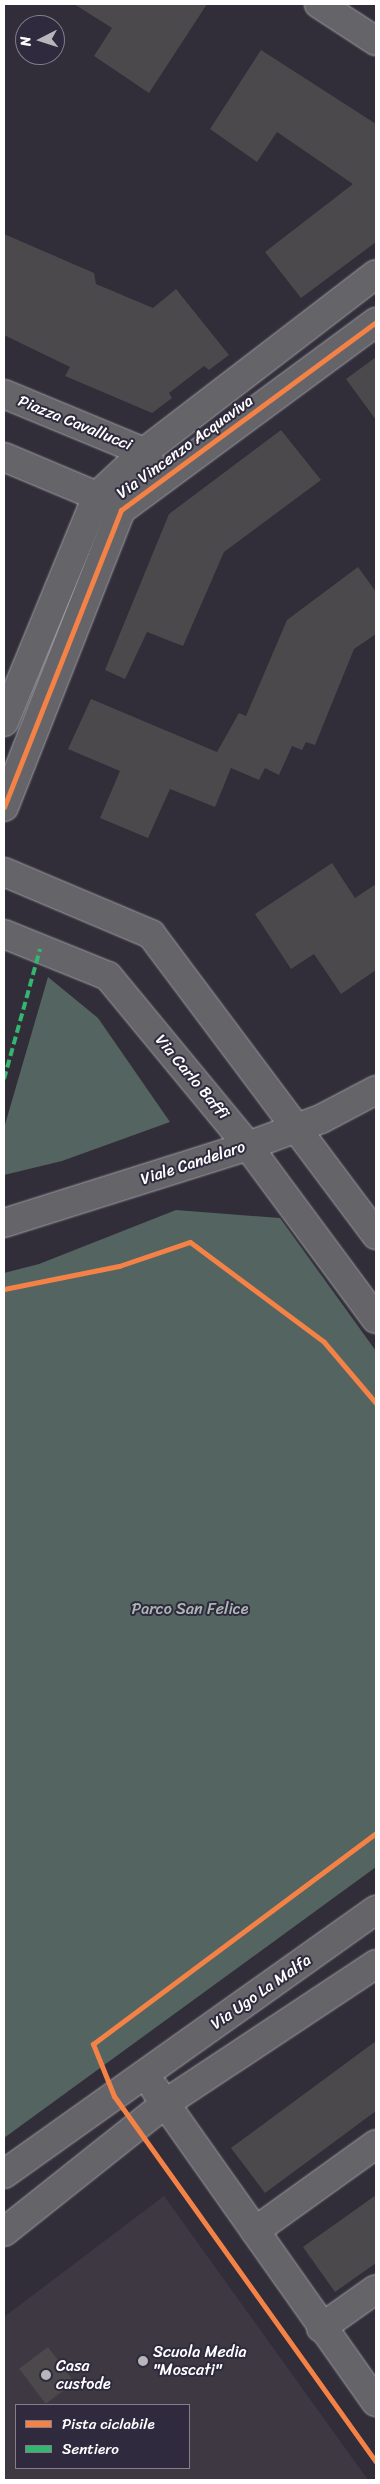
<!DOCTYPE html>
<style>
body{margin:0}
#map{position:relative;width:380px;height:2484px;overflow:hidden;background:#312e39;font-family:Sriracha,sans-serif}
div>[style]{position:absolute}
.built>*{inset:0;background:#3e3843}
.green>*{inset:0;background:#536461}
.building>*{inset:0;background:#4c494d;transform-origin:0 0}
.roads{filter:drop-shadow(0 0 1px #a2a1a6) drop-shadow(0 0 1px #a2a1a6)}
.street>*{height:28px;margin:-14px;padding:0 14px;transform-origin:14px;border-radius:14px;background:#656469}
.secondary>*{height:28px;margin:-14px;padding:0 14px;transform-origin:14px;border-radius:14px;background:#656469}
.quiet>*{height:4px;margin-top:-2px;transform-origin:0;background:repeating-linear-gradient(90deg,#33b770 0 8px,transparent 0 12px)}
.cycleway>*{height:5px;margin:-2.5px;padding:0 2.5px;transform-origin:2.5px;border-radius:2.5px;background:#f48246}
.dots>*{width:14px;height:14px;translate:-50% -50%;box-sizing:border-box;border:2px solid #2f2a3d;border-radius:50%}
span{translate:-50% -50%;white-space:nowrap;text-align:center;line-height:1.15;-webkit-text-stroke:4px #2f2a3d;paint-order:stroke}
.street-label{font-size:16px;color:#fff}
.park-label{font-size:16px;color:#acb6b3}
.poi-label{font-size:16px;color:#fff}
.left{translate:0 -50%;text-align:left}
.frame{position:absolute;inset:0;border:5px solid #fff;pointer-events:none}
.legend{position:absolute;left:15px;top:2404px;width:175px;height:65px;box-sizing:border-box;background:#2f2a3d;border:1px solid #827f8b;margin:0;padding:6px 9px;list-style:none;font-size:15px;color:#fff}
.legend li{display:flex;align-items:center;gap:10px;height:25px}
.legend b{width:25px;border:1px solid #827f8b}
.north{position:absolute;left:15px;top:15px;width:50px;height:50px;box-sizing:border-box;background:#2f2a3d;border:1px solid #827f8b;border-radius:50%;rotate:265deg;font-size:14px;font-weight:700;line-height:20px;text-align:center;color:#fff}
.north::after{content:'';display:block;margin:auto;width:18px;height:22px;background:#b7b6ba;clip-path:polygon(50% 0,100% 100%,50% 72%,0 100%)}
</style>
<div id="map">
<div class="built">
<div style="clip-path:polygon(evenodd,164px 2196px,368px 2480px,4px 2480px,4px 2317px,164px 2196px,16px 2405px,189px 2405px,189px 2468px,16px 2468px,16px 2405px)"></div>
</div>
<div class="green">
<div style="clip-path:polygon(48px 977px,98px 1018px,170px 1122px,62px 1161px,4px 1175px,4px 1128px)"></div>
<div style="clip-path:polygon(176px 1210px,280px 1218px,376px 1351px,376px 1867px,4px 2138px,4px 1273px,39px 1264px)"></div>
</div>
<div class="building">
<div style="clip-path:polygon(74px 4px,207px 4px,149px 93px,94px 56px,112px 28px)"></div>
<div style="clip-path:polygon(261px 50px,376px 124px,376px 242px,301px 298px,265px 252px,353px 184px,277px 132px,257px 162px,210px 129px)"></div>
<div style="clip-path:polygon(4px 234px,94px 273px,96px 284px,153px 308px,176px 289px,229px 355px,209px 370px,204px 366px,169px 393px,172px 398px,152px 413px,65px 376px,70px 367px,4px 335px)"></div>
<div style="clip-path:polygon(376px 357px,376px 420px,346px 379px)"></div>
<div style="clip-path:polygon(281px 430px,321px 480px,224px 552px,183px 646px,147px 632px,125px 679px,105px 670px,169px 514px)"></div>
<div style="clip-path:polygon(358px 567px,376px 592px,376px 634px,354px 649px,315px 745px,306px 742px,302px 750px,292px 746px,279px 775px,265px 768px,259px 780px,231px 768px,215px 807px,170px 789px,148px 838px,100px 818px,120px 771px,68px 749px,91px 699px,217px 752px,239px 713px,246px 716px,287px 620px)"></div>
<div style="clip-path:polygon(332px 863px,355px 898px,376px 884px,376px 970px,341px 994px,314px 954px,291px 969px,255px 914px)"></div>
<div style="clip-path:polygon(376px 2041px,376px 2111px,265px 2193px,231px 2148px)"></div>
<div style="clip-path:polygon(376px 2195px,376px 2263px,335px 2292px,303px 2247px)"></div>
<div style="left:48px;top:2347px;width:44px;height:36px;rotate:53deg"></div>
</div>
<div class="roads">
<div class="street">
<div style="left:319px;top:4px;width:68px;rotate:33deg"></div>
<div style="left:4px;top:394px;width:152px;rotate:22.5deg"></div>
<div style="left:144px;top:452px;width:16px;rotate:60deg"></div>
<div style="left:4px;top:457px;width:101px;rotate:22.8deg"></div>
<div style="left:4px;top:722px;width:244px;rotate:-67.6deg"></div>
<div style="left:97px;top:496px;width:64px;rotate:-43.1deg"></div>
<div style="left:144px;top:452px;width:292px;rotate:-37.5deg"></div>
<div style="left:4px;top:807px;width:319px;rotate:-68.5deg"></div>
<div style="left:121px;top:510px;width:317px;rotate:-36.4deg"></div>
<div style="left:4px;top:872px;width:160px;rotate:22.9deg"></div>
<div style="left:151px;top:934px;width:376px;rotate:53.2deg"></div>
<div style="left:4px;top:934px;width:112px;rotate:22deg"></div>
<div style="left:108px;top:976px;width:220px;rotate:50.5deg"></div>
<div style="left:248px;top:1146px;width:215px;rotate:53.5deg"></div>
<div style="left:155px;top:2089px;width:383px;rotate:54.8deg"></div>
<div style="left:4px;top:2174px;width:456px;rotate:-35.4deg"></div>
<div style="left:255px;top:2231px;width:149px;rotate:-35.7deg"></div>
<div style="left:4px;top:2232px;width:207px;rotate:-38.5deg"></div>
<div style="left:166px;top:2103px;width:252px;rotate:-33.5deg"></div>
<div style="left:321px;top:2328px;width:67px;rotate:-35.3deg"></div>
</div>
<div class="secondary">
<div style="left:4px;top:1223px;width:256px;rotate:-17.5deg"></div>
<div style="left:248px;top:1146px;width:78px;rotate:-20.3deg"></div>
<div style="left:321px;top:1119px;width:62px;rotate:-27.8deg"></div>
</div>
</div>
<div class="quiet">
<div style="left:4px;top:1079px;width:135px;rotate:-74.5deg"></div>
</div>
<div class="cycleway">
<div style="left:4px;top:807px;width:319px;rotate:-68.5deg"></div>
<div style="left:121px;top:510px;width:317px;rotate:-36.4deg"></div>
<div style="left:4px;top:1289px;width:117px;rotate:-11.3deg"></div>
<div style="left:119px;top:1266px;width:75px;rotate:-18.7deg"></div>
<div style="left:190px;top:1242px;width:167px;rotate:36.7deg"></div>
<div style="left:324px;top:1342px;width:80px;rotate:49.6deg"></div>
<div style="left:376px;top:1833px;width:353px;rotate:143.3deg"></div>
<div style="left:93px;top:2044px;width:56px;rotate:68deg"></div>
<div style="left:114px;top:2096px;width:450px;rotate:54.4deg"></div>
</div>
<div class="dots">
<div style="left:143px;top:2361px;background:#b7b6ba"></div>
<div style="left:46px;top:2375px;background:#b7b6ba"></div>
</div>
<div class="street-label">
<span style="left:75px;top:423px;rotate:22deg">Piazza Cavallucci</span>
<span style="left:185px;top:447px;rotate:-36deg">Via Vincenzo Acquaviva</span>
<span style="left:192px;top:1077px;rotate:50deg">Via Carlo Baffi</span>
<span style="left:193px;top:1163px;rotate:-18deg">Viale Candelaro</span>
<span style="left:261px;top:1992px;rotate:-35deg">Via Ugo La Malfa</span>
</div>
<div class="park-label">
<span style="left:190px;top:1609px">Parco San Felice</span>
</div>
<div class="poi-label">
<span class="left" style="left:153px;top:2361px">Scuola Media<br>"Moscati"</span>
<span class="left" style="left:56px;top:2375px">Casa<br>custode</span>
</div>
<div class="frame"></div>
<ul class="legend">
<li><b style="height:6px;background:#f48246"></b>Pista ciclabile</li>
<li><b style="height:6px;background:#33b770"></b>Sentiero</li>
</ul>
<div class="north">N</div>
</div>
